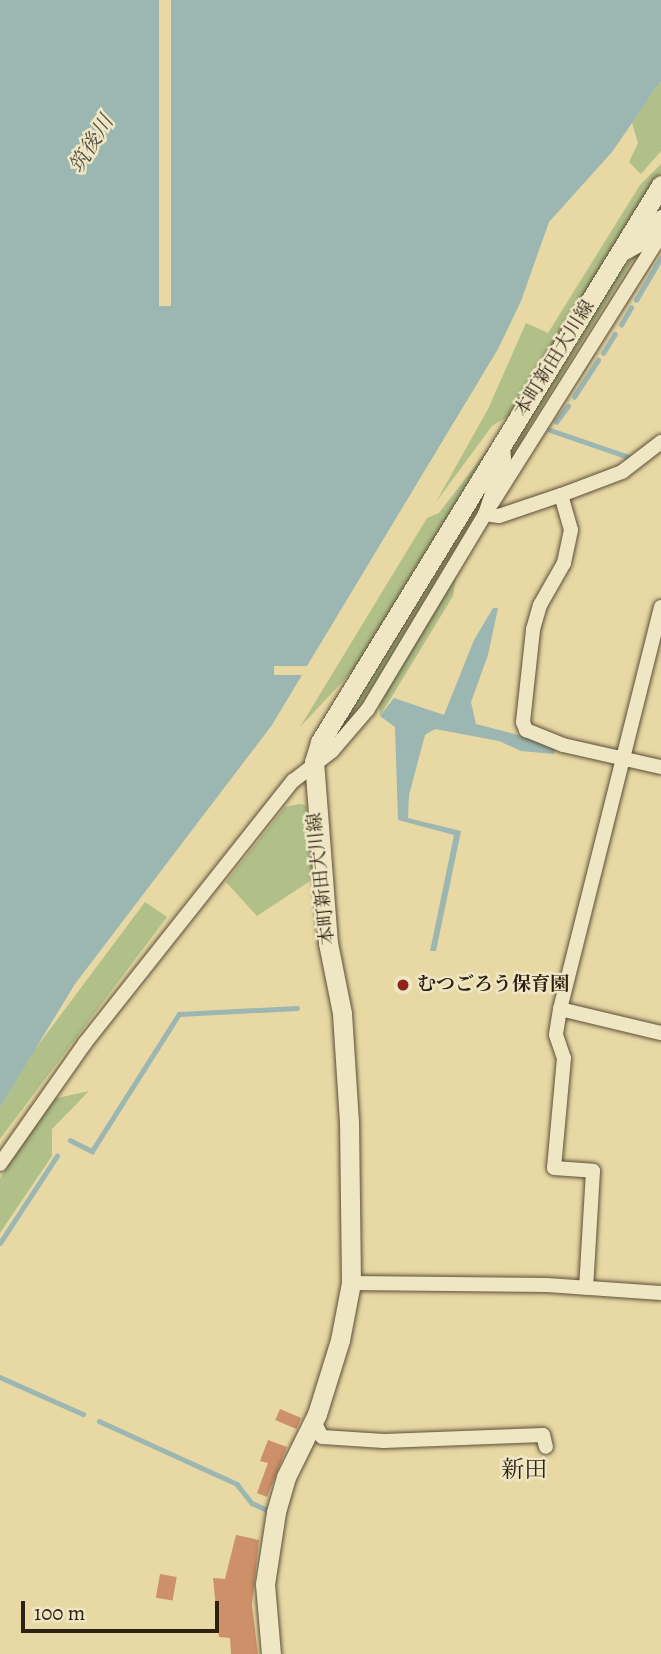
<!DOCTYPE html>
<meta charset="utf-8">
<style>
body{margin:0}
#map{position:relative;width:661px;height:1654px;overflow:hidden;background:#e7d8a4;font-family:Alegreya,"Noto Serif JP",serif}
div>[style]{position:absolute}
.green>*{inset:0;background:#b1c089}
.water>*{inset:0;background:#9cb7b2}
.pier>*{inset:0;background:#e7d8a4;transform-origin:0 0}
.stream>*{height:4.5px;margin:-2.25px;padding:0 2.25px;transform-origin:2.25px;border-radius:2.25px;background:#9cb7b2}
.building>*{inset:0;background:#cd9069;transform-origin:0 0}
.roads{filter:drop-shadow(0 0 2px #5c4f38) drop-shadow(0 0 2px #5c4f38)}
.minor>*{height:14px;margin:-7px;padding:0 7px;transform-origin:7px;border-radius:7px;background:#efe6c4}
.secondary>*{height:19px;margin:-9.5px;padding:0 9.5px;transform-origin:9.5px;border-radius:9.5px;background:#efe6c4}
.dots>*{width:19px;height:19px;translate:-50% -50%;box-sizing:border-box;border:4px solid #efe6c4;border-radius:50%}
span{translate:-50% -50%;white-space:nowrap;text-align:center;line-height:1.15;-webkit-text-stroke:5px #efe6c4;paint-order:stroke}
.street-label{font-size:19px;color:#2e2114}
.poi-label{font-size:19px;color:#2e2114;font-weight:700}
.left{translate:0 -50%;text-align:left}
.water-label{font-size:21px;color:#4f4e43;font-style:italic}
.quarter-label{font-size:23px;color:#2e2114}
.scale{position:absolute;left:21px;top:1601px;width:198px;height:32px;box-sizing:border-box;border:4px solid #2e2114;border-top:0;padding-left:9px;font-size:21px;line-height:24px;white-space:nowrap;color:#2e2114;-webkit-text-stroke:5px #efe6c4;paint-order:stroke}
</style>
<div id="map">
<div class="green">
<div style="clip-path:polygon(661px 81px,661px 151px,641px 174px,629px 162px,638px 143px,632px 123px)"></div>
<div style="clip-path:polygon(661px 164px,661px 172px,514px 413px,492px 426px,436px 502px,488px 409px,526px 323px,548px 333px,640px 185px)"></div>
<div style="clip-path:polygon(638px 252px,526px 432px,515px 462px,498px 486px,515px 435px,621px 270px)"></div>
<div style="clip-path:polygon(491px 445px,361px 662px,300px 727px,427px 518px,439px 513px)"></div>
<div style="clip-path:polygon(497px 464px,487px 500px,360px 708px,327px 746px)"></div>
<div style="clip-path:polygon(458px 567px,453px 596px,380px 716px,379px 699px)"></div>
<div style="clip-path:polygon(299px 804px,306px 805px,316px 877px,257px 916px,226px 882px,285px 807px)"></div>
<div style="clip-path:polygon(145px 902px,167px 917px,0 1139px,0 1107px,24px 1064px)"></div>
<div style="clip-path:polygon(89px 1091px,52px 1129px,52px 1156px,0 1233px,0 1178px,53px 1099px)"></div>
</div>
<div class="water">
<div style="clip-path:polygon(0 0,661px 0,661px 81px,612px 152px,549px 222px,521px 301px,498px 349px,307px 666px,274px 666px,274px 675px,302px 675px,272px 725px,75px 984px,0 1107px)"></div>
<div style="clip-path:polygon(493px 608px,498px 608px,488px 655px,471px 702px,476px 724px,538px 740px,556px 749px,554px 754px,521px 751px,499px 741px,435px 729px,425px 735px,409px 795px,408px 818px,461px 831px,436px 951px,430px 951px,454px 835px,398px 820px,395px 727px,380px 716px,394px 698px,444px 715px,474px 640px)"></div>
</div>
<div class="pier">
<div style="left:159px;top:0;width:12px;height:306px"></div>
</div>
<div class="stream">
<div style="left:636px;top:300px;width:49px;rotate:-59.2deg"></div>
<div style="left:621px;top:325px;width:20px;rotate:-60deg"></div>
<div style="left:603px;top:353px;width:22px;rotate:-58deg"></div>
<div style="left:574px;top:397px;width:44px;rotate:-57deg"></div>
<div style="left:556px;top:422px;width:20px;rotate:-53deg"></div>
<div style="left:550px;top:430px;width:87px;rotate:18.9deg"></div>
<div style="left:70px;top:1140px;width:25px;rotate:27deg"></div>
<div style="left:92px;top:1151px;width:162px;rotate:-57.6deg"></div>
<div style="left:179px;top:1014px;width:118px;rotate:-2.9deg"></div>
<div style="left:0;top:1243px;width:104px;rotate:-56.8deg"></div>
<div style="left:0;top:1377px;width:91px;rotate:24deg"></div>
<div style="left:99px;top:1421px;width:152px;rotate:24.5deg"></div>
<div style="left:237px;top:1484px;width:24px;rotate:52deg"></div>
<div style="left:252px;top:1503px;width:17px;rotate:25deg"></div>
</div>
<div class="building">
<div style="left:280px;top:1409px;width:23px;height:12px;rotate:23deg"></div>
<div style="clip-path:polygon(268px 1440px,287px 1447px,267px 1497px,257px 1493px,268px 1463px,260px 1461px)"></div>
<div style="clip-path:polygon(236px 1535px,259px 1540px,252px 1605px,258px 1654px,231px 1654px,230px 1638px,219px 1637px,213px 1578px,225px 1579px)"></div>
<div style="left:160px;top:1574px;width:17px;height:24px;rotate:10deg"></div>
</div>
<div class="roads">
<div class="minor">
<div style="left:618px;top:257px;width:26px;rotate:-29deg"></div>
<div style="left:641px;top:244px;width:34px;rotate:-53deg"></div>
<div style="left:661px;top:442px;width:49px;rotate:142.4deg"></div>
<div style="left:622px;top:472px;width:65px;rotate:159.3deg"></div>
<div style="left:561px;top:495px;width:36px;rotate:74deg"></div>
<div style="left:571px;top:530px;width:34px;rotate:102deg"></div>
<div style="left:564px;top:563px;width:48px;rotate:119.7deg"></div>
<div style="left:540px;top:605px;width:26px;rotate:106deg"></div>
<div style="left:533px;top:630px;width:93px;rotate:96.2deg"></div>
<div style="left:523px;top:722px;width:9px;rotate:69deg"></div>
<div style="left:526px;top:730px;width:40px;rotate:22deg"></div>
<div style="left:563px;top:745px;width:100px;rotate:12.7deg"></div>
<div style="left:503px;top:445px;width:13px;rotate:86deg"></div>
<div style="left:504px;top:458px;width:59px;rotate:108.7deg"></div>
<div style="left:485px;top:514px;width:14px;rotate:8deg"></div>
<div style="left:499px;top:516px;width:65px;rotate:-18.7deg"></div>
<div style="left:492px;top:503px;width:317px;rotate:-57.8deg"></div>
<div style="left:661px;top:607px;width:414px;rotate:104.1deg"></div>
<div style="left:560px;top:1009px;width:104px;rotate:13.4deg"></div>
<div style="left:560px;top:1009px;width:26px;rotate:99deg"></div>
<div style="left:556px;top:1035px;width:24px;rotate:71deg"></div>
<div style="left:564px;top:1058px;width:110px;rotate:95.2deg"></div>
<div style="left:554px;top:1168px;width:39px;rotate:4deg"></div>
<div style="left:593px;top:1171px;width:117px;rotate:93.4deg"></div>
<div style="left:0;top:1164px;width:148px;rotate:-54.9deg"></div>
<div style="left:85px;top:1043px;width:335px;rotate:-51.6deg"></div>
<div style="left:293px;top:781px;width:49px;rotate:-37.6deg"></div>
<div style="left:332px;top:751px;width:55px;rotate:-49.4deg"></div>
<div style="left:368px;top:709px;width:227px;rotate:-59deg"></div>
<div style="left:351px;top:1283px;width:196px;rotate:0.6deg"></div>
<div style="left:547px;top:1285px;width:114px;rotate:4deg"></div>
<div style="left:313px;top:1420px;width:19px;rotate:62deg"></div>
<div style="left:322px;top:1437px;width:62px;rotate:3.7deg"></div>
<div style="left:384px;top:1441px;width:159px;rotate:-2.2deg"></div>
<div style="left:543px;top:1435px;width:12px;rotate:76deg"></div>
</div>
<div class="secondary">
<div style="left:271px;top:1654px;width:70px;rotate:-94.9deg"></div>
<div style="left:265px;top:1584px;width:73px;rotate:-81.3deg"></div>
<div style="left:276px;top:1512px;width:36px;rotate:-74deg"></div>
<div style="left:286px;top:1477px;width:70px;rotate:-63.8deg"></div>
<div style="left:317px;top:1414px;width:77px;rotate:-72.7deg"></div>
<div style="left:340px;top:1340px;width:58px;rotate:-79.1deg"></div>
<div style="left:351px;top:1283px;width:161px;rotate:-90.7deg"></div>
<div style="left:349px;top:1122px;width:109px;rotate:-93.7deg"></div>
<div style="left:342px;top:1013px;width:71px;rotate:-101.3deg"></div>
<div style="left:328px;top:943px;width:182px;rotate:-94.4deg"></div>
<div style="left:314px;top:762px;width:21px;rotate:-73deg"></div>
<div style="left:320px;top:742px;width:653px;rotate:-58.52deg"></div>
</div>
</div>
<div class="dots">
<div style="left:403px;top:985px;background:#8f2418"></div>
</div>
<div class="street-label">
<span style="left:555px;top:359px;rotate:-58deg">本町新田大川線</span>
<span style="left:322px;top:879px;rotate:-96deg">本町新田大川線</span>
</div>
<div class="poi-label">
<span class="left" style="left:417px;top:985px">むつごろう保育園</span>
</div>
<div class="water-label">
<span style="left:91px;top:144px;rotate:-58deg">筑後川</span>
</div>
<div class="quarter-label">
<span style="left:524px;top:1470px">新田</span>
</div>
<div class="scale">100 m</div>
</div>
